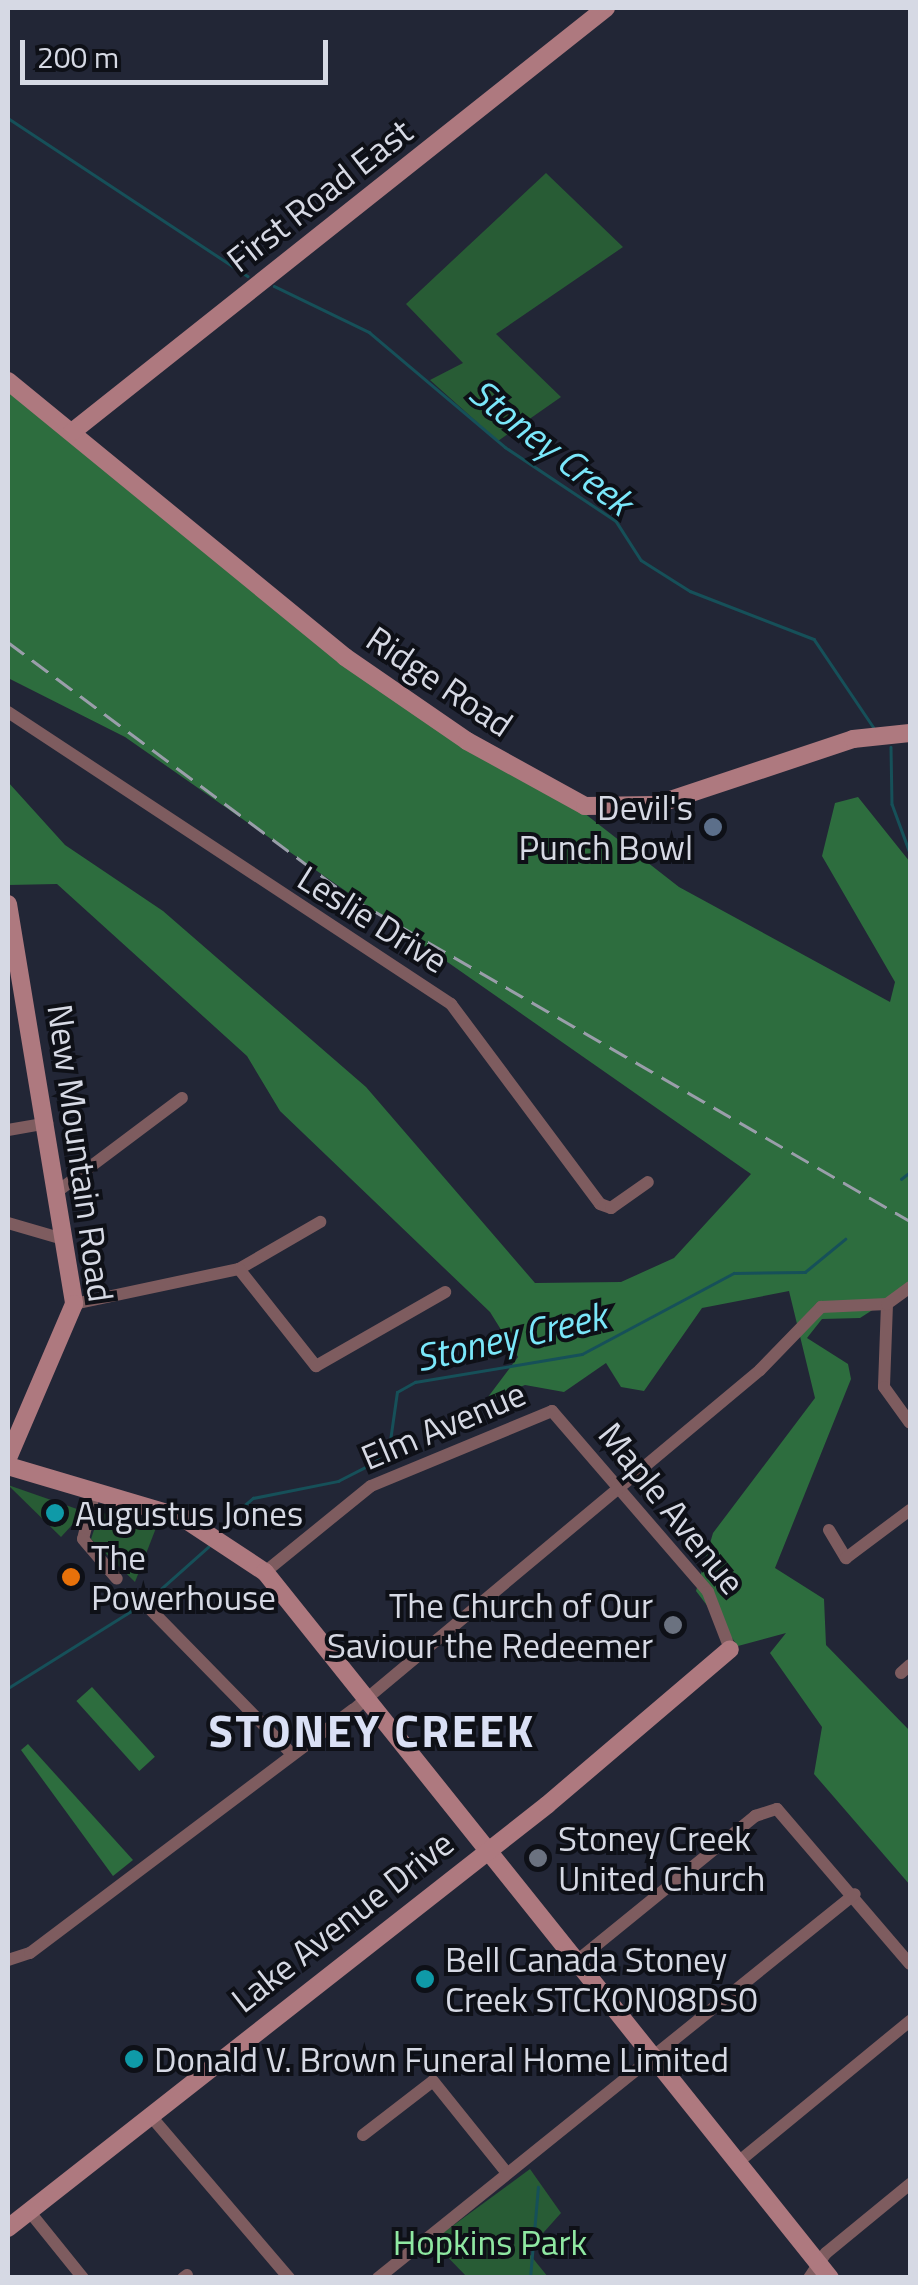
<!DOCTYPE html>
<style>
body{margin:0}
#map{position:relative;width:918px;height:2285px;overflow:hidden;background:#222636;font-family:"Titillium Web",sans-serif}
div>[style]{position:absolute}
.green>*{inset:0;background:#285c35}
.forest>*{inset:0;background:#2d6d3e;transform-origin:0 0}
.stream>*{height:2.5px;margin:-1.25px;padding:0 1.25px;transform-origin:1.25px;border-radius:1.25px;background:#165059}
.street>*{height:12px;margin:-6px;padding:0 6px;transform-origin:6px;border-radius:6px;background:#7e5c5f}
.secondary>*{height:18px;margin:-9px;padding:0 9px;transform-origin:9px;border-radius:9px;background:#ae797f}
.rail>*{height:2.5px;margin-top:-1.25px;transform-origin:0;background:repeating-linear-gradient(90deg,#9a9eaa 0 20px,transparent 0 30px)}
.dots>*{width:28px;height:28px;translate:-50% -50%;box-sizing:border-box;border:5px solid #0e1017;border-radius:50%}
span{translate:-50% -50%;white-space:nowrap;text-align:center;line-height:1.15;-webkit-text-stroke:8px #0e1017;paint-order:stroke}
.street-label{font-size:35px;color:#d6d9e4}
.poi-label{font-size:35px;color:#d6d9e4}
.right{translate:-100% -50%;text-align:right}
.left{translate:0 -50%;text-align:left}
.park-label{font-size:35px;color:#8fe8a2}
.water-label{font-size:38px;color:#7ae7fa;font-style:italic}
.district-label{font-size:45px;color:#dae0f5;font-weight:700;letter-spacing:2.5px}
.frame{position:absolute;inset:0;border:10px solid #d6d9e4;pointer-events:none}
.scale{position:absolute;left:20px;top:40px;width:308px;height:45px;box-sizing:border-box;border:5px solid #d6d9e4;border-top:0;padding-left:12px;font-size:30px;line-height:35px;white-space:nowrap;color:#d6d9e4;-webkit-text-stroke:8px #0e1017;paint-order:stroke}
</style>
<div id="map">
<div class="green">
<div style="clip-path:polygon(546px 173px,623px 247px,496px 334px,561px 397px,498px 441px,430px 380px,463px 363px,406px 304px)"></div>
<div style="clip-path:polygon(8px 1485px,77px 1509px,73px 1524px,61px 1537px)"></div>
<div style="clip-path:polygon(100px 1512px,156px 1528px,135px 1582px,91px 1539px)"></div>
<div style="clip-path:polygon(530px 2169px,561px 2213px,527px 2251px,548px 2277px,467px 2277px,432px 2241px)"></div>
</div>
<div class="forest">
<div style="clip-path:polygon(8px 383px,369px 679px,561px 795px,679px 887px,890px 1002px,895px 982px,822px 856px,835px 803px,858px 797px,910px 862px,910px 1286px,860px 1318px,822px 1319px,807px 1338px,848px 1364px,851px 1379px,775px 1568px,824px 1599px,826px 1645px,910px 1731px,910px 1885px,814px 1774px,822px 1727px,770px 1653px,786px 1633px,738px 1646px,696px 1591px,713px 1533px,815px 1398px,789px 1291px,702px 1308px,644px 1391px,621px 1387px,606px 1363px,564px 1392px,525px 1385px,485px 1401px,518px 1357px,490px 1312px,280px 1111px,247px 1056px,57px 884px,8px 885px,8px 782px,65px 845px,163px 911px,366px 1087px,535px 1283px,621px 1282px,674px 1258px,751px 1174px,125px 737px,8px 678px)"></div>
<div style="left:92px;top:1687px;width:94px;height:21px;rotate:48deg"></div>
<div style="clip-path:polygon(28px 1744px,133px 1860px,113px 1876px,21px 1750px)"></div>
</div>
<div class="stream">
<div style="left:8px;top:118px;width:287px;rotate:33.4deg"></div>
<div style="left:274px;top:286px;width:106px;rotate:25.8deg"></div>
<div style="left:369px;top:332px;width:178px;rotate:40.2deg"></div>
<div style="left:505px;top:447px;width:133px;rotate:33.7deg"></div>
<div style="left:616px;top:521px;width:46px;rotate:57.3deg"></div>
<div style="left:641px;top:560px;width:58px;rotate:32.3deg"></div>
<div style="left:690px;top:591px;width:133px;rotate:21.2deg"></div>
<div style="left:814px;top:639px;width:107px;rotate:56deg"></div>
<div style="left:891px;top:747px;width:57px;rotate:89deg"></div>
<div style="left:892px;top:804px;width:52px;rotate:69.8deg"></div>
<div style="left:901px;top:1179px;width:11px;rotate:-38deg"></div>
<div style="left:228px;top:1519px;width:33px;rotate:-40deg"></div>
<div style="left:253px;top:1498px;width:87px;rotate:-11.3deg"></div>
<div style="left:338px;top:1481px;width:42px;rotate:-27.2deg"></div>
<div style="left:375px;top:1462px;width:26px;rotate:-54deg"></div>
<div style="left:390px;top:1441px;width:49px;rotate:-81.9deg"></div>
<div style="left:397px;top:1392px;width:21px;rotate:-29deg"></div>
<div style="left:415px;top:1382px;width:169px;rotate:-9.5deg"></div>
<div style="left:582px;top:1354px;width:172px;rotate:-28.1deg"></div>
<div style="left:734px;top:1273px;width:71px;rotate:-0.8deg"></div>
<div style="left:805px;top:1272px;width:52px;rotate:-39.5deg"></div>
<div style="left:153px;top:1596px;width:74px;rotate:-41.7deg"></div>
<div style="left:8px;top:1688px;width:147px;rotate:-32deg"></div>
<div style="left:530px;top:2278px;width:91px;rotate:-85deg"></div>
</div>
<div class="street">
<div style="left:8px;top:712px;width:531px;rotate:33.39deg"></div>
<div style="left:451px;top:1004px;width:249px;rotate:53.3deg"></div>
<div style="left:600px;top:1204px;width:12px;rotate:20deg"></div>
<div style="left:611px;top:1208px;width:45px;rotate:-35.1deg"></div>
<div style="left:8px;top:1130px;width:40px;rotate:-10deg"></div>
<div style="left:58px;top:1191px;width:155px;rotate:-36.9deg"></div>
<div style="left:8px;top:1223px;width:60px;rotate:16.3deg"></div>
<div style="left:239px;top:1269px;width:94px;rotate:-30.1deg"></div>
<div style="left:74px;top:1304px;width:169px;rotate:-12deg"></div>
<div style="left:239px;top:1269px;width:124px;rotate:51.6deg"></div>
<div style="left:316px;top:1366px;width:149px;rotate:-29.8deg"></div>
<div style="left:887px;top:1304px;width:83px;rotate:92.1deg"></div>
<div style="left:884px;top:1387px;width:44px;rotate:54.2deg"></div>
<div style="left:94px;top:1495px;width:45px;rotate:104deg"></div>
<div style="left:83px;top:1539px;width:52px;rotate:49.6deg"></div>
<div style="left:829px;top:1530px;width:33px;rotate:59deg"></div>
<div style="left:846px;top:1558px;width:80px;rotate:-36.9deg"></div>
<div style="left:265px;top:1572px;width:136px;rotate:-39.1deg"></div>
<div style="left:371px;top:1486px;width:196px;rotate:-22.5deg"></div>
<div style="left:552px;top:1411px;width:239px;rotate:49.2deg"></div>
<div style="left:708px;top:1592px;width:61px;rotate:68.9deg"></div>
<div style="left:148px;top:1607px;width:206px;rotate:45.6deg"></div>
<div style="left:901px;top:1673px;width:12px;rotate:-42deg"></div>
<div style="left:8px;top:1960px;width:23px;rotate:-18deg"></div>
<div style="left:30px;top:1953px;width:404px;rotate:-37deg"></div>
<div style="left:353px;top:1710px;width:530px;rotate:-39.87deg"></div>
<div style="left:760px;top:1370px;width:88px;rotate:-45.9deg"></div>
<div style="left:821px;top:1307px;width:66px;rotate:-2.6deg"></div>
<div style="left:887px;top:1304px;width:29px;rotate:-36deg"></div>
<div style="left:573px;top:1964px;width:235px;rotate:-39.1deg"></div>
<div style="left:755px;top:1816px;width:23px;rotate:-18deg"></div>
<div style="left:777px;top:1809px;width:204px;rotate:49.4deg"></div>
<div style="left:149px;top:2114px;width:216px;rotate:49.5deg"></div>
<div style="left:363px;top:2135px;width:88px;rotate:-37.6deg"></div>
<div style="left:433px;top:2081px;width:118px;rotate:51.2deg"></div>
<div style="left:737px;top:2163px;width:224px;rotate:-39.4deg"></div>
<div style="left:29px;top:2211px;width:86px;rotate:51.1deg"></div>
<div style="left:183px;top:2278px;width:5px;rotate:-37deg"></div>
<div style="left:378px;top:2278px;width:612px;rotate:-38.84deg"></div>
<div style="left:809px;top:2278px;width:30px;rotate:-56deg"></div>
<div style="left:826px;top:2253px;width:109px;rotate:-39.4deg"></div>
</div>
<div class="secondary">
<div style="left:8px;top:381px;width:436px;rotate:39.3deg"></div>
<div style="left:345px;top:657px;width:148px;rotate:34.5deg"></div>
<div style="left:467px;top:741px;width:135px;rotate:28.8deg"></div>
<div style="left:585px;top:806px;width:70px;rotate:-0.8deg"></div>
<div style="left:655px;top:805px;width:209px;rotate:-18.4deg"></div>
<div style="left:853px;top:739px;width:57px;rotate:-6deg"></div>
<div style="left:72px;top:432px;width:682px;rotate:-38.45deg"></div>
<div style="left:8px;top:904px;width:405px;rotate:80.6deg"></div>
<div style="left:74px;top:1304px;width:168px;rotate:113.2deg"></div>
<div style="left:8px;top:1466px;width:183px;rotate:16.5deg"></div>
<div style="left:183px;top:1518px;width:98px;rotate:33.4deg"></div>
<div style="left:265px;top:1572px;width:904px;rotate:51.33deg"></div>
<div style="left:8px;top:2228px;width:685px;rotate:-38.12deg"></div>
<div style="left:547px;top:1805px;width:240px;rotate:-40.4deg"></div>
</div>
<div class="rail">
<div style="left:8px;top:642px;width:427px;rotate:36.7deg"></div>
<div style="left:350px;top:897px;width:647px;rotate:30.05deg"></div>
</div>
<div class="dots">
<div style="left:713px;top:827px;background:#5c6f8a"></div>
<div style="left:55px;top:1513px;background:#0f9aa8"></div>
<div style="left:71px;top:1577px;background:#e8710a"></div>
<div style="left:673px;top:1625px;background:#6b7280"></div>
<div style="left:538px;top:1858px;background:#6b7280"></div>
<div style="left:425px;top:1979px;background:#0f9aa8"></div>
<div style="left:134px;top:2059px;background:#0f9aa8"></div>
</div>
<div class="street-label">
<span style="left:319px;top:195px;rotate:-38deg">First Road East</span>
<span style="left:440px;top:681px;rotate:34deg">Ridge Road</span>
<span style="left:373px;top:919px;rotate:32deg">Leslie Drive</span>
<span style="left:81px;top:1153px;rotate:82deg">New Mountain Road</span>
<span style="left:443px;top:1425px;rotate:-23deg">Elm Avenue</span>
<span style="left:672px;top:1508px;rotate:51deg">Maple Avenue</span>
<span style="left:342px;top:1921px;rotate:-38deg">Lake Avenue Drive</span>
</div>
<div class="poi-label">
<span class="right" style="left:693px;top:827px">Devil's<br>Punch Bowl</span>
<span class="left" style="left:75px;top:1513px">Augustus Jones</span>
<span class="left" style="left:91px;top:1577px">The<br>Powerhouse</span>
<span class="right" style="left:653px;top:1625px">The Church of Our<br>Saviour the Redeemer</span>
<span class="left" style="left:558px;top:1858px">Stoney Creek<br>United Church</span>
<span class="left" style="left:445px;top:1979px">Bell Canada Stoney<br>Creek STCKON08DS0</span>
<span class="left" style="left:154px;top:2059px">Donald V. Brown Funeral Home Limited</span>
</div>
<div class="park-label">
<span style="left:490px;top:2242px">Hopkins Park</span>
</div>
<div class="water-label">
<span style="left:551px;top:447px;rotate:38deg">Stoney Creek</span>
<span style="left:511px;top:1337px;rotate:-13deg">Stoney Creek</span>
</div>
<div class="district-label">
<span style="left:372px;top:1731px">STONEY CREEK</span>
</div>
<div class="frame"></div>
<div class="scale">200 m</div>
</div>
